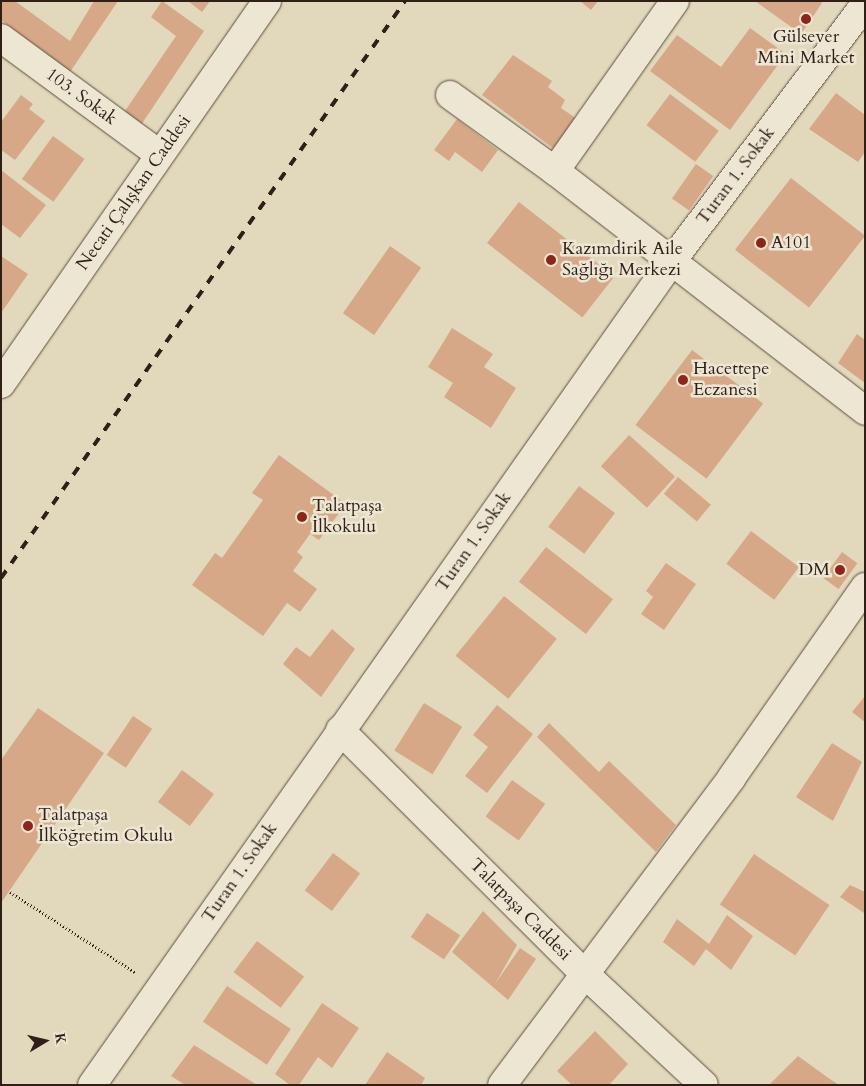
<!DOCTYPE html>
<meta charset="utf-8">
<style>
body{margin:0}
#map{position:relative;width:866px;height:1086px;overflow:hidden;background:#e2d8bb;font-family:Cardo,serif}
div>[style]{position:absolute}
.building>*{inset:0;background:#d7a887;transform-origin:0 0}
.path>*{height:3px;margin-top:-1.5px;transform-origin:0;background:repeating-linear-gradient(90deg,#2f1f17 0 1px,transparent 0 3.5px)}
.roads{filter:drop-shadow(0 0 1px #5c4d40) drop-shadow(0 0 1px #5c4d40)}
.minor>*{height:28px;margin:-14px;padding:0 14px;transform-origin:14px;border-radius:14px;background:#ece6d3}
.rail>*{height:4px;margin-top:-2px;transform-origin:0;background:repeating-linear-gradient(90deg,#2f1f17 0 9px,transparent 0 18px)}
.dots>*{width:14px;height:14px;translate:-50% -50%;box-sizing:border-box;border:2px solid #ece6d3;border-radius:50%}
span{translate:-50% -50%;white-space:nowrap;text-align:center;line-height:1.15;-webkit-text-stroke:5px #ece6d3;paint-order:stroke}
.poi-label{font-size:18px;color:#2f1f17}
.left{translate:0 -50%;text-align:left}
.right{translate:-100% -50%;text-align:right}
.street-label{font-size:18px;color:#2f1f17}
.frame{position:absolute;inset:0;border:2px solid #2f1f17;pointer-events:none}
.north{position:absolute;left:20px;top:1016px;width:50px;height:50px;-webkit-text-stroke:4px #ece6d3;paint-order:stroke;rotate:81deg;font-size:14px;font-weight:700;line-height:20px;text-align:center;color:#2f1f17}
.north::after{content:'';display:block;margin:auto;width:18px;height:22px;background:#2f1f17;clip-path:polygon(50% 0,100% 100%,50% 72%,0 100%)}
</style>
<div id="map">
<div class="building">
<div style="clip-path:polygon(1px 1px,15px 1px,70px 41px,94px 1px,118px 1px,70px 72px,1px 20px)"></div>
<div style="clip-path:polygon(162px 1px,204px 31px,141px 125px,125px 111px,176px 36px,151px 17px)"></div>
<div style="clip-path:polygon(188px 1px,210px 1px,202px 12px)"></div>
<div style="clip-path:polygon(580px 1px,598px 1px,591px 10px)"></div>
<div style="clip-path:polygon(755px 1px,820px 1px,822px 3px,801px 34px)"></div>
<div style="clip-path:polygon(750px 28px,786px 54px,730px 130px,650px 71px,677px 35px,721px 67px)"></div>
<div style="clip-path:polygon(513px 55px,552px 81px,548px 87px,565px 100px,561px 108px,580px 121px,558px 152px,482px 95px)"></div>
<div style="clip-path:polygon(836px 93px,865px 115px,865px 152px,858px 162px,809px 129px)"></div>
<div style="left:670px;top:94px;width:61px;height:39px;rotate:37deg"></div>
<div style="clip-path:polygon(21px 95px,33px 104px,29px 109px,45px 121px,15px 160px,1px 150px,1px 122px)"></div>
<div style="clip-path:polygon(457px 119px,498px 150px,482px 172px,455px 152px,449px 161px,434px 150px)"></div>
<div style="left:53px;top:136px;width:39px;height:53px;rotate:36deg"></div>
<div style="left:696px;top:164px;width:21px;height:42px;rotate:35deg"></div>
<div style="clip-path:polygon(1px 170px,46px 205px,20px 238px,1px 224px)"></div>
<div style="left:791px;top:178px;width:94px;height:91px;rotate:38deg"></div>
<div style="left:519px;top:202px;width:121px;height:52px;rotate:38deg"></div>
<div style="left:390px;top:246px;width:38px;height:82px;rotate:35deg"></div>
<div style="clip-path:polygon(1px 256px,28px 274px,1px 313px)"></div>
<div style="clip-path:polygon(452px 328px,493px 354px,484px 367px,516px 388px,491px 428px,444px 397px,453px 383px,428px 367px)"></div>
<div style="clip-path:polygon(857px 334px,865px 340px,865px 383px,838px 363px)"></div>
<div style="left:692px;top:350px;width:89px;height:94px;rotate:37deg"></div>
<div style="left:629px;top:435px;width:62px;height:42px;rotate:42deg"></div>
<div style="clip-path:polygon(279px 455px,346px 504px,319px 540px,310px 534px,297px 552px,303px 557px,293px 571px,317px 589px,300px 612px,287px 603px,263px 636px,192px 585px,215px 553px,222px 558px,263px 500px,252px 493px)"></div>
<div style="left:678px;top:477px;width:43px;height:22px;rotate:40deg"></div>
<div style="left:579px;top:486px;width:45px;height:51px;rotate:37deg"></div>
<div style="left:751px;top:531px;width:60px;height:41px;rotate:37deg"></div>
<div style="left:546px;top:547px;width:85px;height:44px;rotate:38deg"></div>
<div style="left:842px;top:552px;width:19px;height:32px;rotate:36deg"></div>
<div style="clip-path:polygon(666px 563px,696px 584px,664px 630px,641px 614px,653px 597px,646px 591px)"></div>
<div style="left:504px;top:596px;width:68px;height:77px;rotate:39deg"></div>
<div style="clip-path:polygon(332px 629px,355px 649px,321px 697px,283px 664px,296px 647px,310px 657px)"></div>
<div style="clip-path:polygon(865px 696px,865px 722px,852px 712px)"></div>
<div style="left:424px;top:703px;width:45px;height:56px;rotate:32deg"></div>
<div style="clip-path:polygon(497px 705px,533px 734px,487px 793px,465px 776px,488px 747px,473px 735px)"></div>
<div style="clip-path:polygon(38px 708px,104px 753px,1px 903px,1px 760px)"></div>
<div style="left:133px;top:716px;width:23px;height:47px;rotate:34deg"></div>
<div style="clip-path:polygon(549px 723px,599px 772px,609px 761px,676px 825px,656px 852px,537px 737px)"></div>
<div style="clip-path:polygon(832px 743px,862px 762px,833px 821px,796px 797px)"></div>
<div style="left:182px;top:770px;width:40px;height:40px;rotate:37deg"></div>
<div style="left:512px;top:780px;width:41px;height:45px;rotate:36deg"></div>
<div style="left:333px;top:853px;width:34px;height:47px;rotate:37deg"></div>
<div style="left:754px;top:854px;width:91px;height:61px;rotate:34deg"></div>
<div style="clip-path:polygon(850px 885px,865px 892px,864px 913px,840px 897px)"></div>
<div style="clip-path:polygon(483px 911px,517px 945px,495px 984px,520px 948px,536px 959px,508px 1000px,452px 952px)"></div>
<div style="left:427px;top:913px;width:40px;height:29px;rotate:34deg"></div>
<div style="clip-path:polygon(727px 915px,753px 936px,731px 970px,706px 949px,694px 966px,663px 942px,677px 919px,709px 944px)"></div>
<div style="left:257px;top:941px;width:59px;height:39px;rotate:37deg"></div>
<div style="left:227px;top:986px;width:77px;height:43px;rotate:34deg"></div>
<div style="clip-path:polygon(322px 1003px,359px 1028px,332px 1068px,318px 1057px,299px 1085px,290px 1085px,275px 1074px)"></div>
<div style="clip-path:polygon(595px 1031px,628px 1064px,609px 1085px,572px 1085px,557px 1071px)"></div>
<div style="clip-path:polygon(194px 1045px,257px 1085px,185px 1085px,171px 1076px)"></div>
<div style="clip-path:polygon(387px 1052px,425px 1078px,421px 1085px,365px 1085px)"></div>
<div style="clip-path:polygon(798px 1056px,827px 1077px,839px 1085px,769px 1085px)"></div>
</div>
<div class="path">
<div style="left:10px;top:892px;width:150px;rotate:32.7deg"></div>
</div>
<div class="roads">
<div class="minor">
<div style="left:1px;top:38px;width:197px;rotate:36.3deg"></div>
<div style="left:450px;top:95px;width:130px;rotate:35.9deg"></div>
<div style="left:555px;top:171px;width:392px;rotate:37.7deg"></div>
<div style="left:555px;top:171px;width:208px;rotate:-54.8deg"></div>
<div style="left:1px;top:384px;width:466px;rotate:-55.2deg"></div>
<div style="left:340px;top:730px;width:347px;rotate:44.9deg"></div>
<div style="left:586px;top:975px;width:161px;rotate:43deg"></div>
<div style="left:92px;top:1085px;width:1006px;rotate:-54.87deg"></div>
<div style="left:671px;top:262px;width:322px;rotate:-53deg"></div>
<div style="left:502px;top:1085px;width:384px;rotate:-53.2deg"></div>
<div style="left:732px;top:777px;width:232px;rotate:-55deg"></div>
</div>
</div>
<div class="rail">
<div style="left:1px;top:578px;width:704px;rotate:-55deg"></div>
</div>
<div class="dots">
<div style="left:806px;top:19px;background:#8f2418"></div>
<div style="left:761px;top:243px;background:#8f2418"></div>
<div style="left:551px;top:260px;background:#8f2418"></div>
<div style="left:683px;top:380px;background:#8f2418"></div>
<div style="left:302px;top:517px;background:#8f2418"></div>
<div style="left:840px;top:570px;background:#8f2418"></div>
<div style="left:28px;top:826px;background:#8f2418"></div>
</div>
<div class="poi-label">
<span style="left:806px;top:48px">Gülsever<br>Mini Market</span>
<span class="left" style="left:771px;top:243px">A101</span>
<span class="left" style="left:562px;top:260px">Kazımdirik Aile<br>Sağlığı Merkezi</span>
<span class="left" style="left:693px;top:380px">Hacettepe<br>Eczanesi</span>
<span class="left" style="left:312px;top:517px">Talatpaşa<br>İlkokulu</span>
<span class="right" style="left:830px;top:570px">DM</span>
<span class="left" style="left:38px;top:826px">Talatpaşa<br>İlköğretim Okulu</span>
</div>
<div class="street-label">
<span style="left:81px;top:97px;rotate:36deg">103. Sokak</span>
<span style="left:736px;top:176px;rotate:-53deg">Turan 1. Sokak</span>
<span style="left:134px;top:193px;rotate:-55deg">Necati Çalışkan Caddesi</span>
<span style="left:474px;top:542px;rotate:-55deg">Turan 1. Sokak</span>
<span style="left:240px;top:873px;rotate:-55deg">Turan 1. Sokak</span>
<span style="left:520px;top:910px;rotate:45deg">Talatpaşa Caddesi</span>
</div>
<div class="frame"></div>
<div class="north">K</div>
</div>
